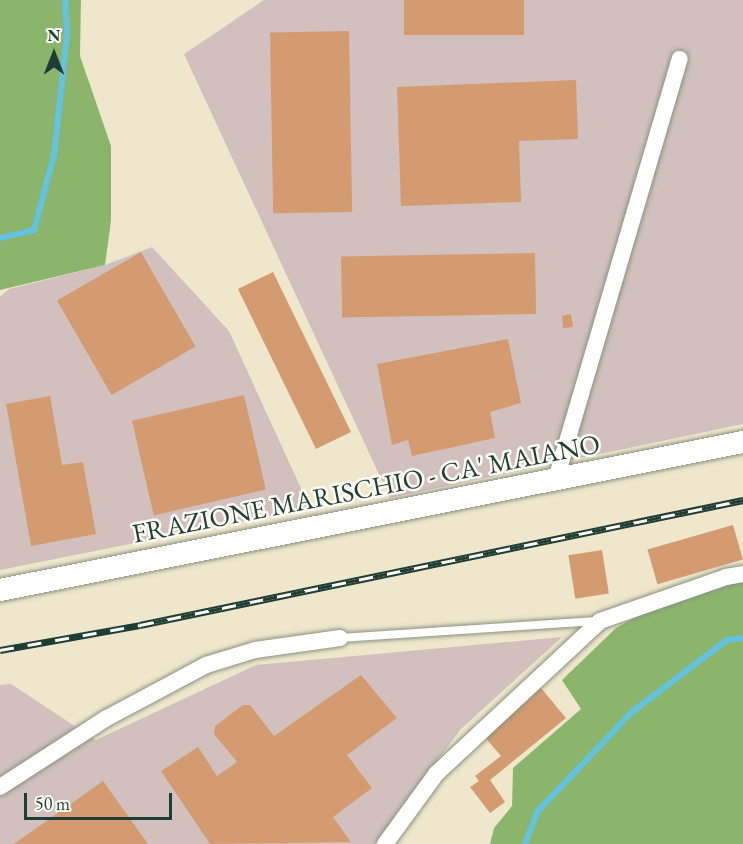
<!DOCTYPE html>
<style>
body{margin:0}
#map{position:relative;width:743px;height:844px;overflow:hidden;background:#efe7cc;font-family:"EB Garamond",serif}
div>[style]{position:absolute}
.industrial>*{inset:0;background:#d1c0bd}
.forest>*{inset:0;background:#8cb56c}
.stream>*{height:6px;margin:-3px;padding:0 3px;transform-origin:3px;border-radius:3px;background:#62c4e0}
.building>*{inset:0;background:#d49b71;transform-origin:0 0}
.roads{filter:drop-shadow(0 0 2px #879280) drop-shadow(0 0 2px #879280)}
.service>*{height:8px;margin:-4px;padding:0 4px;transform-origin:4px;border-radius:4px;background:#fff}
.minor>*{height:16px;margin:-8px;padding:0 8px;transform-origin:8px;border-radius:8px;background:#fff}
.secondary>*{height:22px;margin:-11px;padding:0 11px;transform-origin:11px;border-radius:11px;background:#fff}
.rail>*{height:7px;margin-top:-3.5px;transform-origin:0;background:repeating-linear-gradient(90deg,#fdfcf7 0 14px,#1f3d34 0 28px);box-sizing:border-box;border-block:2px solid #1f3d34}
span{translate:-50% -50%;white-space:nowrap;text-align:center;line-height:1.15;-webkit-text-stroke:5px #fdfcf7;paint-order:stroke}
.street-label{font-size:27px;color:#1f3d34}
.north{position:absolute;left:24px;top:24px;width:60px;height:60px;-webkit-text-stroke:4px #fdfcf7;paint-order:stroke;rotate:0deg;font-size:16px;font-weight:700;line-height:24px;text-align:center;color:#1f3d34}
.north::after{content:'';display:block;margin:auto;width:21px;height:27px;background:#1f3d34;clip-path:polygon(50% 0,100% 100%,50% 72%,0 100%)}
.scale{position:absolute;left:24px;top:793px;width:148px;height:27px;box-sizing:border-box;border:3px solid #1f3d34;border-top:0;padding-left:8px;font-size:18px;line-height:21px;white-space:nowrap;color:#1f3d34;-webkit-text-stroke:4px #fdfcf7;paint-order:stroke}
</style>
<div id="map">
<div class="industrial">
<div style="clip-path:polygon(264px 0,743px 0,743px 424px,390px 498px,184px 54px)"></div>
<div style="clip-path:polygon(152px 247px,229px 331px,310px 508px,0 570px,0 297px,9px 289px,105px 265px)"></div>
<div style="clip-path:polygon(562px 637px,461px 729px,375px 844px,0 844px,0 685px,11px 684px,96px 740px,256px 665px)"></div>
</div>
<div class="forest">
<div style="clip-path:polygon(0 0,81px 0,80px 56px,111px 146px,111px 221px,105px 265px,0 290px)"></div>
<div style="clip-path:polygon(743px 582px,743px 844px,490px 844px,494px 828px,512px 806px,513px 768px,581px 709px,562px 680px,616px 628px,651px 609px,700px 589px)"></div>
</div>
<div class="stream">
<div style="left:0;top:238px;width:35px;rotate:-13deg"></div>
<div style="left:34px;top:230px;width:78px;rotate:-75.1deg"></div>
<div style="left:54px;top:155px;width:121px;rotate:-83.8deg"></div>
<div style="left:67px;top:35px;width:35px;rotate:-93deg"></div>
<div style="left:525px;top:844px;width:34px;rotate:-69deg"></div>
<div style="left:537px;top:812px;width:138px;rotate:-46.5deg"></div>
<div style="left:632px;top:712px;width:119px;rotate:-37.2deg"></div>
<div style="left:727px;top:640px;width:16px;rotate:-7deg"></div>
</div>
<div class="building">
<div style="left:404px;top:0;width:120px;height:35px"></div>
<div style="left:349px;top:31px;width:181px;height:79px;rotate:89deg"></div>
<div style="clip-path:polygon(576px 80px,578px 139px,519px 141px,521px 202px,401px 206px,397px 87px)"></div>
<div style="left:141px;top:252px;width:109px;height:97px;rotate:60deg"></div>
<div style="left:535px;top:253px;width:61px;height:194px;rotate:89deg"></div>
<div style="left:273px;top:272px;width:178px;height:39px;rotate:64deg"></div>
<div style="clip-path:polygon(571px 314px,573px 327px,563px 328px,562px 316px)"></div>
<div style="clip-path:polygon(508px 339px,521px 403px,490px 412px,495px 438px,412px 456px,408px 440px,392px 445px,377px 364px)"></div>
<div style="left:244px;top:395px;width:97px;height:115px;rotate:77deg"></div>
<div style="clip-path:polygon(50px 396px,62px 465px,83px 462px,96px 534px,31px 546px,6px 404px)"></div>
<div style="left:733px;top:525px;width:36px;height:89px;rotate:74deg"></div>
<div style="left:602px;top:550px;width:44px;height:34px;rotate:81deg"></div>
<div style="clip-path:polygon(361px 675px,397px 718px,347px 755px,372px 788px,333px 817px,351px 842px,210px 844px,161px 771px,198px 747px,217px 776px,237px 762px,214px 734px,215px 726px,243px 705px,250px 705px,274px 736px)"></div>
<div style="clip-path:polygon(541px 688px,566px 718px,490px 780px,505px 802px,490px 813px,470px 787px,479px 781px,475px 776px,501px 756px,483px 735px)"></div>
<div style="clip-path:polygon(103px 781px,148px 844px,14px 844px)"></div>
</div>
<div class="roads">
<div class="service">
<div style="left:340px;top:638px;width:257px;rotate:-3.8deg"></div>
</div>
<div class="minor">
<div style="left:556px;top:479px;width:438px;rotate:-73.6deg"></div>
<div style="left:0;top:787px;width:125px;rotate:-32.9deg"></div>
<div style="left:105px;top:719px;width:115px;rotate:-28.1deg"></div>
<div style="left:206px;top:665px;width:51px;rotate:-17deg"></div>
<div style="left:255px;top:650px;width:86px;rotate:-8deg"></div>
<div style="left:385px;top:844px;width:87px;rotate:-53.9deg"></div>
<div style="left:436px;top:774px;width:224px;rotate:-43deg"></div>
<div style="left:600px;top:621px;width:133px;rotate:-19.2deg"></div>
<div style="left:726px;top:577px;width:17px;rotate:-10deg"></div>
</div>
<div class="secondary">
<div style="left:0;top:590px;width:758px;rotate:-11.27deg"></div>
</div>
</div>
<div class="rail">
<div style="left:0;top:650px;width:142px;rotate:-10.1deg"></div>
<div style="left:140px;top:625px;width:616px;rotate:-11.71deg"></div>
</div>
<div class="street-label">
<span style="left:366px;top:488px;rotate:-11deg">FRAZIONE MARISCHIO - CA' MAIANO</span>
</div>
<div class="north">N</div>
<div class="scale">50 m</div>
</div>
